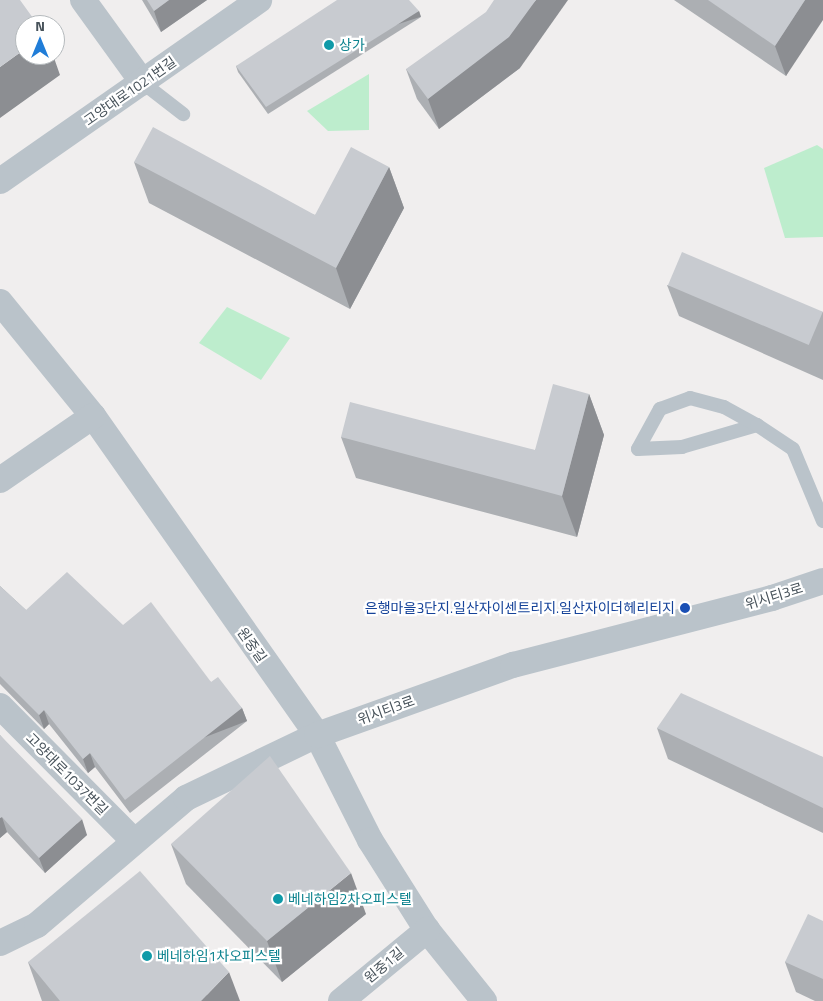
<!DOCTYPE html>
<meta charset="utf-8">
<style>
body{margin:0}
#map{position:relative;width:823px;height:1001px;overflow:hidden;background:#f0eeee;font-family:"Titillium Web","Noto Sans KR",sans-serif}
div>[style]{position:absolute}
.green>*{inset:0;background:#bdedcd}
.lane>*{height:14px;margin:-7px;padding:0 7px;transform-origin:7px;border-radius:7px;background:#bac3ca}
.street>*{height:26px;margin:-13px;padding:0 13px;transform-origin:13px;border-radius:13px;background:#bac3ca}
.wall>*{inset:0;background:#acafb3}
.shaded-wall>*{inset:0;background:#8c8e92;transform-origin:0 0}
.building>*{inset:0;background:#c8cbd0;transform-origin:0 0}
.dots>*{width:14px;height:14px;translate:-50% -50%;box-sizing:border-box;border:2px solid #fff;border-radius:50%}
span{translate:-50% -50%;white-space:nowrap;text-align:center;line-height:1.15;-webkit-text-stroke:4.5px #fff;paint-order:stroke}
.culture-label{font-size:14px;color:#0d838f}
.left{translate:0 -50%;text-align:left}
.street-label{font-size:14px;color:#47525a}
.transit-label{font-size:14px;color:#164399}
.right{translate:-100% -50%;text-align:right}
.north{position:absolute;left:15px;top:15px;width:50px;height:50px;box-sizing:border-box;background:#fff;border:1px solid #b5babd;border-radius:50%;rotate:0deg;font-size:14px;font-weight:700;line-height:20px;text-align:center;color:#47525a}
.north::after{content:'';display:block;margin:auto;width:18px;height:22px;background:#207dd8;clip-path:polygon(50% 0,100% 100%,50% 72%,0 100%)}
</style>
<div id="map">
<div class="green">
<div style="clip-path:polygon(369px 74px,369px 130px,328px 131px,307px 111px)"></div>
<div style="clip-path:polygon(817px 145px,823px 149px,823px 237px,785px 238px,764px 168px)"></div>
<div style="clip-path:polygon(227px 307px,290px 338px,261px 380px,199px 343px)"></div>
</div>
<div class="lane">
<div style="left:143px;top:83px;width:51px;rotate:37.8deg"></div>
<div style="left:757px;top:425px;width:78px;rotate:163.7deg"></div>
<div style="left:682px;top:447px;width:44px;rotate:177.4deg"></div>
<div style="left:638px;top:449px;width:46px;rotate:-61.2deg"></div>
<div style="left:660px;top:409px;width:32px;rotate:-20deg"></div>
<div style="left:690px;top:398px;width:35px;rotate:15deg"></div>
<div style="left:724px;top:407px;width:38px;rotate:29deg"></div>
<div style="left:757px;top:425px;width:43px;rotate:33.7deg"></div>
<div style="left:793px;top:449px;width:78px;rotate:67.4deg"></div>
</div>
<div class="street">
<div style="left:83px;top:0;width:102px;rotate:54.1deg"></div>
<div style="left:0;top:181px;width:316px;rotate:-34.9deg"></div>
<div style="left:0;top:302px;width:147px;rotate:50.8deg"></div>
<div style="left:93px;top:416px;width:390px;rotate:54.9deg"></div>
<div style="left:317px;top:735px;width:118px;rotate:63.2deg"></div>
<div style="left:370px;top:840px;width:107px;rotate:57.7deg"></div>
<div style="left:427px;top:930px;width:91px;rotate:51.2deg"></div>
<div style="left:0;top:480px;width:113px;rotate:-34.5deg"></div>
<div style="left:0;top:706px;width:190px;rotate:45.2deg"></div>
<div style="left:0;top:943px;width:41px;rotate:-25.9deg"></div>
<div style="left:37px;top:925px;width:196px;rotate:-40.4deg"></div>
<div style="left:186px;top:798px;width:145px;rotate:-25.7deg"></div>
<div style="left:317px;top:735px;width:208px;rotate:-19.7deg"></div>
<div style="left:513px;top:665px;width:268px;rotate:-14.5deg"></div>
<div style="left:772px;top:598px;width:54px;rotate:-18.4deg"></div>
<div style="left:341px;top:1001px;width:112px;rotate:-39.5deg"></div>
</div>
<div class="wall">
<div style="clip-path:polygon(142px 0,207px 0,161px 32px)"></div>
<div style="clip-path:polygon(674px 0,823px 0,786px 76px)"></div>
<div style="clip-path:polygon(419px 11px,421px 17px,268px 114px,238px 72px,236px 66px)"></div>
<div style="clip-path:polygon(520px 68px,439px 129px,417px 99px,406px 69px)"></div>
<div style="clip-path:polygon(134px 162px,315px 215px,389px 167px,404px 208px,350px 309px,149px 203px)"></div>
<div style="clip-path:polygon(667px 285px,823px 312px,823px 380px,679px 316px)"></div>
<div style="clip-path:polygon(589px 394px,604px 435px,577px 537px,356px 478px,341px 437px,535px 450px)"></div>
<div style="clip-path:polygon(0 586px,26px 610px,123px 625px,211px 682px,242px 708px,247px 721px,130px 813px,95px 767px,88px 773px,49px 724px,44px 729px,0 684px)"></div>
<div style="clip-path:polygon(657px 728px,823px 757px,823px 833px,668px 759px)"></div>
<div style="clip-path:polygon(0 735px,87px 835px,45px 873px,7px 832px,0 838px)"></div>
<div style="clip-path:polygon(171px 844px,366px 914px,282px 982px,186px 884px)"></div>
<div style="clip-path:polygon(823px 921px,823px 1001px,815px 1001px,796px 992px,785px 962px)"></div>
<div style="clip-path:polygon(28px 962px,240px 1001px,42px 1001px)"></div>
</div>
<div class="shaded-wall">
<div style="clip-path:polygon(169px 0,207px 0,161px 32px,154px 11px)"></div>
<div style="clip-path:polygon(536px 0,568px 0,520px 68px,439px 129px,428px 99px)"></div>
<div style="clip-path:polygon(805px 0,823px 0,823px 20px,786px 76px,775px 46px)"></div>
<div style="left:419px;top:11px;width:6px;height:181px;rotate:72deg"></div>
<div style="clip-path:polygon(25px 49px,25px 55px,53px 55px,60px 75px,0 118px,0 67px)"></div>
<div style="clip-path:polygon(389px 167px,404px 208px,350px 309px,336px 268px)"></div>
<div style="clip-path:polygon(589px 394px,604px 435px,577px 537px,562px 496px)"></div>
<div style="left:242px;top:708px;width:14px;height:149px;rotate:69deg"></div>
<div style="clip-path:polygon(44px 710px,49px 724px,44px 729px,39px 715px)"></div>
<div style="clip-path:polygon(90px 753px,95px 767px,88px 773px,83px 759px)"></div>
<div style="clip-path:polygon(2px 817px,7px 832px,0 838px,0 818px)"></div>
<div style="clip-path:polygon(82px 819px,87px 835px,45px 873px,39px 858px)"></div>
<div style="clip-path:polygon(351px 873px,366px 914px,282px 982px,267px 941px)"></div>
<div style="clip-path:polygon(229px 972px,240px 1001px,201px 1001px)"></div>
</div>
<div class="building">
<div style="clip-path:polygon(0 0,20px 0,38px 25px,25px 25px,25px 49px,0 67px)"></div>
<div style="clip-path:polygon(147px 0,169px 0,154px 11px)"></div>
<div style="clip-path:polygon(337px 0,409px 0,419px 11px,266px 107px,236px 66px)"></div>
<div style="clip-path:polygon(494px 0,536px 0,509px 37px,428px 99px,406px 69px,486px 12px)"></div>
<div style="clip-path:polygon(708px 0,805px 0,775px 46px)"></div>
<div style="clip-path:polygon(153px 127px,315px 215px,351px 147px,389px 167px,336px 268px,134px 162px)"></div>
<div style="left:682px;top:252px;width:153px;height:36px;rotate:23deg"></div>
<div style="clip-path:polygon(553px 384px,589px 394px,562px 496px,341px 437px,350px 402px,535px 450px)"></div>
<div style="clip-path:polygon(67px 572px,123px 625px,151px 602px,211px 682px,218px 677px,242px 708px,125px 800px,90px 753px,83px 759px,44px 710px,39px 715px,0 676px,0 586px,26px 610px)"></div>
<div style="clip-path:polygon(681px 693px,823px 757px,823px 808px,657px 728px)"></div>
<div style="clip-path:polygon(0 735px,82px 819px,39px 858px,2px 817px,0 818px)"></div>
<div style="clip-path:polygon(270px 756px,351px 873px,267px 941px,171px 844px)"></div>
<div style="clip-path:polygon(140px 871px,229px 972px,201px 1001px,60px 1001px,28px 962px)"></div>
<div style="clip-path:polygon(808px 914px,823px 921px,823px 979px,785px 962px)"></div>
</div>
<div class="dots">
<div style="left:329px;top:45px;background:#0f9aa8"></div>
<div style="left:685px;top:608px;background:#1a4fb4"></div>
<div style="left:278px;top:899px;background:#0f9aa8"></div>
<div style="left:147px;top:956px;background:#0f9aa8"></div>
</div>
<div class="culture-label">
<span class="left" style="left:339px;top:45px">상가</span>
<span class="left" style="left:288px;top:899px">베네하임2차오피스텔</span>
<span class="left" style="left:157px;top:956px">베네하임1차오피스텔</span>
</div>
<div class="street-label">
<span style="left:130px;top:91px;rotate:-35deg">고양대로1021번길</span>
<span style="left:774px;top:596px;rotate:-17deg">위시티3로</span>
<span style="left:252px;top:645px;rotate:55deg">원중길</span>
<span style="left:386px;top:710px;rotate:-20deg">위시티3로</span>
<span style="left:67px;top:774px;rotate:45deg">고양대로1037번길</span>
<span style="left:384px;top:965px;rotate:-40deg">원중1길</span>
</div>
<div class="transit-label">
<span class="right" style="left:675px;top:608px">은행마을3단지.일산자이센트리지.일산자이더헤리티지</span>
</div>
<div class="north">N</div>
</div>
